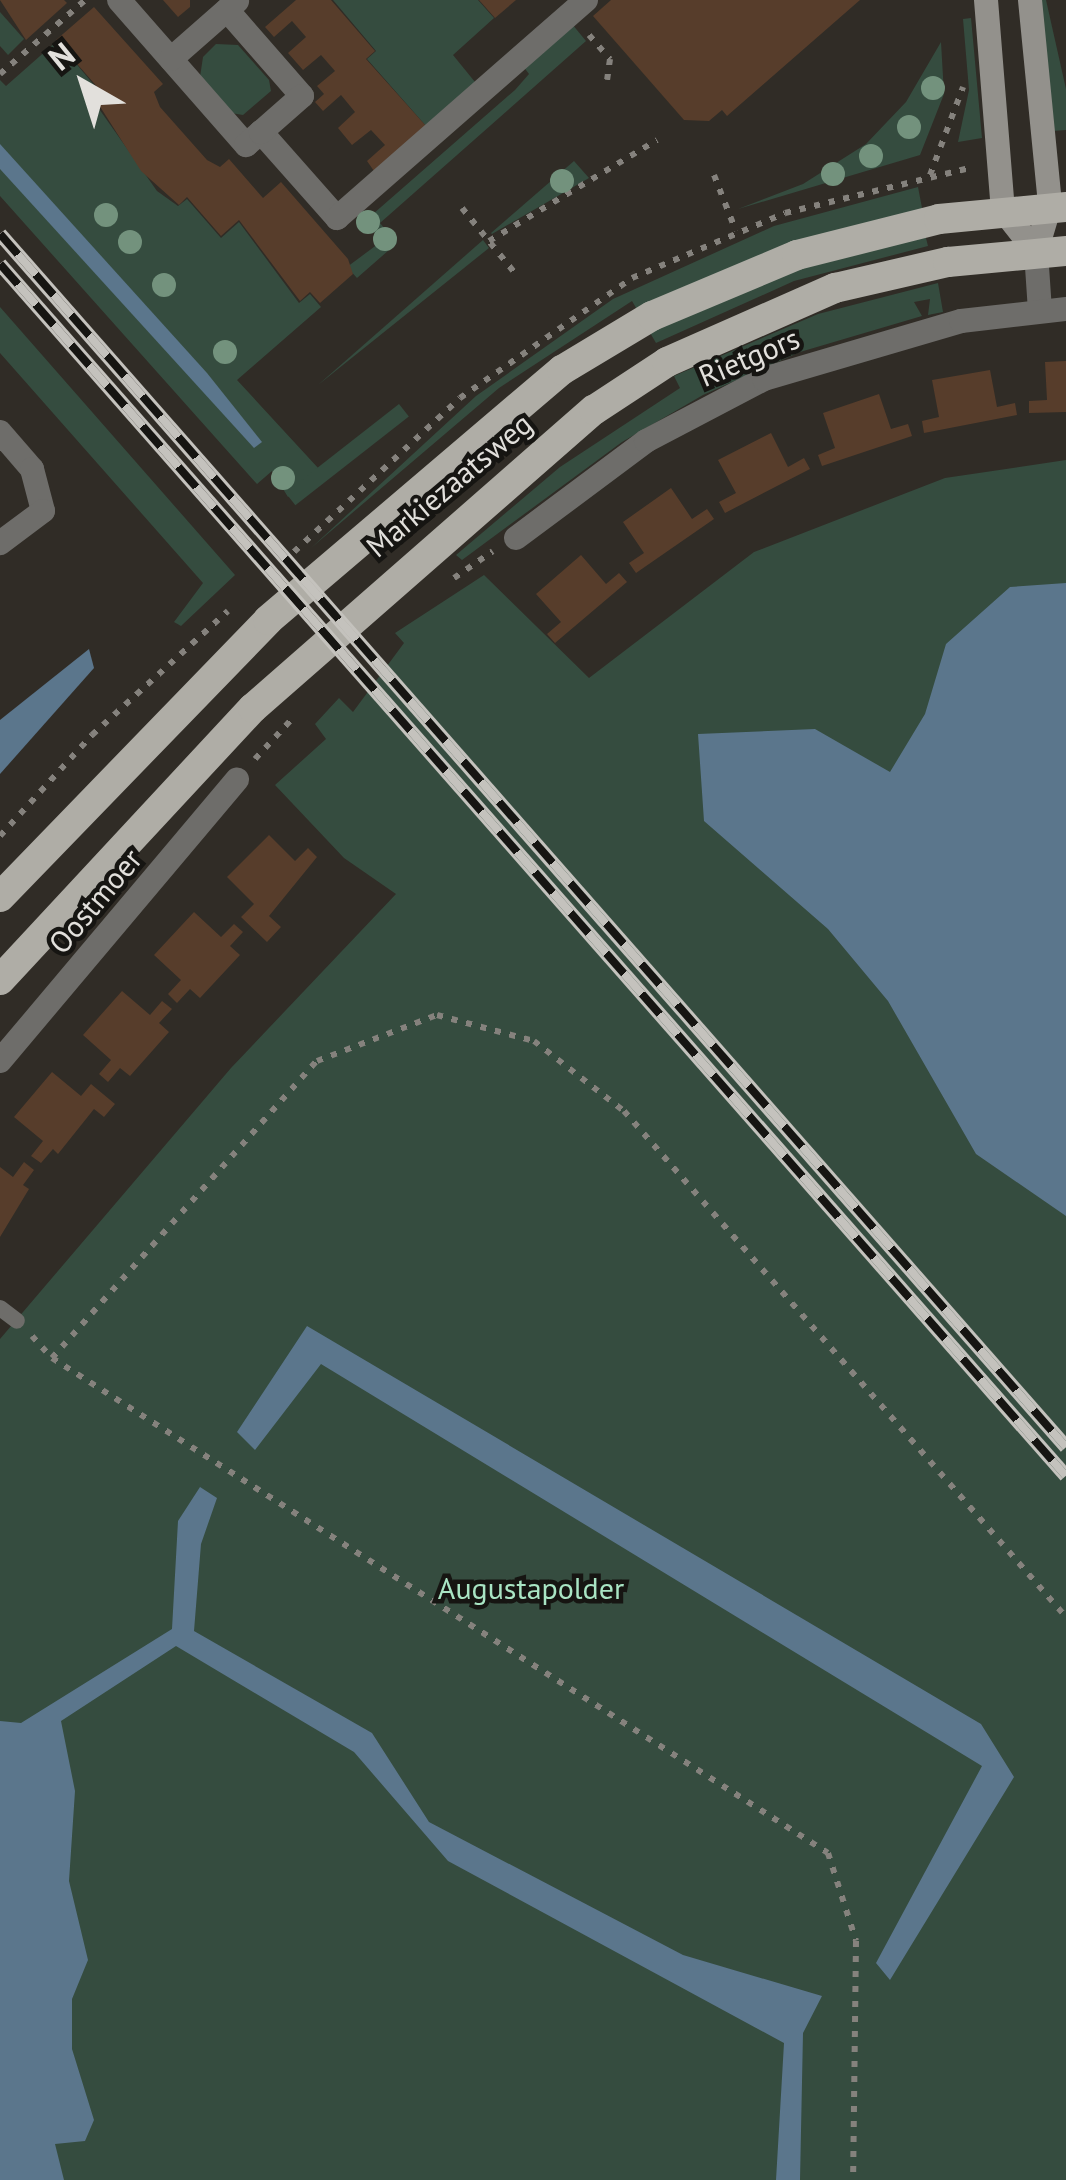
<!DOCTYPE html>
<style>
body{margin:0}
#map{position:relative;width:1066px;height:2180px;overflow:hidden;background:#302c26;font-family:"PT Sans",sans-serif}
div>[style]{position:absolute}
.green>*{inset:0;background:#354c3f;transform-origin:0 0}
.water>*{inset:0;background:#5b768c}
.building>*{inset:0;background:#573d2b}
.path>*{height:6px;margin-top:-3px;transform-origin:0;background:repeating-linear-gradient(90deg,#85827d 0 6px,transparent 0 15px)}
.service>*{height:16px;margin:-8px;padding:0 8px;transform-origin:8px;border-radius:8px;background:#6e6d6a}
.minor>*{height:24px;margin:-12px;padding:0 12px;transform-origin:12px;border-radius:12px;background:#6e6d6a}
.secondary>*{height:24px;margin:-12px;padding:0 12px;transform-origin:12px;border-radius:12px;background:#93918c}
.primary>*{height:30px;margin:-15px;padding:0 15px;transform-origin:15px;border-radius:15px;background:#afada6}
.rail>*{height:14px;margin-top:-7px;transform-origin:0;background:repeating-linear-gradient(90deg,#161512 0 27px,#c4c2bd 0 54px);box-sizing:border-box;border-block:3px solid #c4c2bd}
.trees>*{width:24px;height:24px;margin:-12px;border-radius:50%;background:#73927d}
span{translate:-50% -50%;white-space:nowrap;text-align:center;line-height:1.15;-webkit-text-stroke:9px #161512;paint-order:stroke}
.street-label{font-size:30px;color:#e2e0dc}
.park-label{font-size:30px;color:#a9e5c4}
.north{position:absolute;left:24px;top:24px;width:120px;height:120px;-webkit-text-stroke:9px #161512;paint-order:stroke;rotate:321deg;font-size:33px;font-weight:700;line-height:48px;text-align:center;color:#e2e0dc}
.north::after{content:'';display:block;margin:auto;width:42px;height:54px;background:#e2e0dc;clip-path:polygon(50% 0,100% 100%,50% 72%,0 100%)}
</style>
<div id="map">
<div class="green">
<div style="clip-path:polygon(333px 0,478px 0,494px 18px,453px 55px,475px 82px,426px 126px,367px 59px,376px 51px)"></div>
<div style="clip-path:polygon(1039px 0,1046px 0,1066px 89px,1066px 130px,1053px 131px)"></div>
<div style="clip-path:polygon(0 12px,24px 39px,8px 55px,0 46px)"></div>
<div style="clip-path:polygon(971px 18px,982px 138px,958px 142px,969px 90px,963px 19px)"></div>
<div style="clip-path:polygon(572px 24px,586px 41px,380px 223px,397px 243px,357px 278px,347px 267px,382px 241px,365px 221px,515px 90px,529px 74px,523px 66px)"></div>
<div style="clip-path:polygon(57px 41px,105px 98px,97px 106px,157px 191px,178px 206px,187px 199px,221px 238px,239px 222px,299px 303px,310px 294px,321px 307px,237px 380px,319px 469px,288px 497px,272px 471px,257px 484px,0 196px,0 80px,6px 86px)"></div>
<div style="clip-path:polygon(941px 42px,944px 94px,920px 155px,738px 209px,803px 184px,866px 144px,906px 102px)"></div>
<div style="clip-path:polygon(216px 44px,238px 45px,269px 80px,271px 91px,243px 115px,231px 113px,200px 77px,203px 57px)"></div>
<div style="clip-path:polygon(574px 161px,589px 178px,492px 234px,491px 233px)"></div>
<div style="clip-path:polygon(918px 187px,923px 213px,639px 313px,632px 301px,499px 388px,311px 548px,476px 396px,613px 299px,774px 226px)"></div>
<div style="clip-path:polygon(925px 234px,928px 246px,794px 281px,656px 343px,649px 331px,785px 271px)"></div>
<div style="clip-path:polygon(483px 240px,489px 248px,318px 385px)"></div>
<div style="clip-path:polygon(938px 283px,943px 312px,928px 315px,930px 299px,914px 302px,922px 316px,800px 352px,703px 395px,622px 442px,462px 560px,456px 555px,560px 467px,680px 388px,674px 376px,818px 314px)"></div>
<div style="clip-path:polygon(0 307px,235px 575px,181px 626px,174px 622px,203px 583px,0 353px)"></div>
<div style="left:399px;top:404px;width:16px;height:144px;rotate:52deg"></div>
<div style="clip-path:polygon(1066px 460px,1066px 2180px,0 2180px,0 1339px,231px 1068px,396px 894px,344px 858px,275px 785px,326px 739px,315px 724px,339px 698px,353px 712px,404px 643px,395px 633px,484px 575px,589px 678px,754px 552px,945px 478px)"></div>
</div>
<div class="water">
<div style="clip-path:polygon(0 144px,207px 373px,262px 442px,254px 448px,0 169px)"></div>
<div style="clip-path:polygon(1066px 583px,1066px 1216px,976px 1154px,888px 1001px,828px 929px,704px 821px,698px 734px,815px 729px,890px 772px,925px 714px,946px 644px,1010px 587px)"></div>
<div style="clip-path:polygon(89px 649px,94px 668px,0 774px,0 720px)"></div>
<div style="clip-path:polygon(307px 1326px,981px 1724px,1014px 1777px,890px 1980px,876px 1963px,982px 1766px,321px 1364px,255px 1450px,237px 1432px)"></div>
<div style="clip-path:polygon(200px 1487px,217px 1498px,201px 1544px,194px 1631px,372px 1733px,429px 1822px,683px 1955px,822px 1996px,803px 2033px,800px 2180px,776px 2180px,784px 2043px,448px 1861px,354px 1752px,176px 1646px,61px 1721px,75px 1791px,69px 1881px,88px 1960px,72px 1999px,72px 2049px,94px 2120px,85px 2141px,55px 2144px,64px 2180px,0 2180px,0 1721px,21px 1723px,172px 1629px,178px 1521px)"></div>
</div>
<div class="building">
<div style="clip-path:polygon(0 0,64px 0,67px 3px,26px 40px)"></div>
<div style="clip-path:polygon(163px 0,190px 0,190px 7px,178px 17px)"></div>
<div style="clip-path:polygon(296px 0,331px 0,375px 51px,366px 59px,426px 126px,374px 171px,367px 161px,385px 145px,371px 130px,352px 145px,338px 128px,355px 112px,341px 95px,323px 111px,315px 102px,324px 94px,317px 86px,335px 71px,321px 55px,303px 70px,288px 53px,306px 37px,292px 21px,274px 37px,265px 27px)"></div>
<div style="clip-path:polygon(479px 0,516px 0,495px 18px)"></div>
<div style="clip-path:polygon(611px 0,860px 0,727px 116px,722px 110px,709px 121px,684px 120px,593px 16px)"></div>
<div style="clip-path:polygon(94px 7px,163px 84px,154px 92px,160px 107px,207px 160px,220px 167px,229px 159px,263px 198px,281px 182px,348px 259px,353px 274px,320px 303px,310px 292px,300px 301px,239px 220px,221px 236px,187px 197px,179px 205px,141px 171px,99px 105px,107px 98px,56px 40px)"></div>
<div style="clip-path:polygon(1066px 361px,1066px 412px,1029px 413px,1029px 401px,1047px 400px,1045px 362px)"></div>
<div style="clip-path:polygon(990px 370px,997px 407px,1015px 403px,1017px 415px,924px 433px,922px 421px,939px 417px,932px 380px)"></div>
<div style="clip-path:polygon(879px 394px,891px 429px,908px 424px,912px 436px,822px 466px,818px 455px,835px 448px,823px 413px)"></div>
<div style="clip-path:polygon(771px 433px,788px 467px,804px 458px,810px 469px,725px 513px,719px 502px,736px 493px,718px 460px)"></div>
<div style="clip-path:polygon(671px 488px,692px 519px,707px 509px,714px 519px,636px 573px,629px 563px,644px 553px,623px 522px)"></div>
<div style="clip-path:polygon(581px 555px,606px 584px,619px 573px,627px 582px,555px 643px,547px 634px,561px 622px,536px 594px)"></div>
<div style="clip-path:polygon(269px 835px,295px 861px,308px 848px,317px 857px,269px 916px,281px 927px,267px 942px,241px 917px,254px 904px,227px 877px)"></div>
<div style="clip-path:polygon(194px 912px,221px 937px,234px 924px,243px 932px,230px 946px,240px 955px,200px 998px,190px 989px,177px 1003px,168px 994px,181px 980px,154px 955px)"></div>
<div style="clip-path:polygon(122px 991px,150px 1015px,162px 1001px,172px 1009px,159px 1023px,169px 1032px,130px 1076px,120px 1068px,108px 1082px,99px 1074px,111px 1060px,83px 1035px)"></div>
<div style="clip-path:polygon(52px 1072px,81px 1096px,91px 1084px,115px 1104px,104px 1117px,94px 1109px,58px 1154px,53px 1149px,41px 1163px,31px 1156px,43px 1141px,14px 1117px)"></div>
<div style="clip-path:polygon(24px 1162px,34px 1170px,23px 1185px,29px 1189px,0 1237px,0 1167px,13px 1177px)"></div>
</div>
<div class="path">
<div style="left:589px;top:35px;width:32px;rotate:49deg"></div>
<div style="left:610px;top:59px;width:21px;rotate:98deg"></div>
<div style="left:0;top:74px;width:113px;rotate:-41deg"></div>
<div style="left:714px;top:175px;width:60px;rotate:68.6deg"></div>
<div style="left:930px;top:175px;width:94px;rotate:-69.4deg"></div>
<div style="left:462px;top:208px;width:89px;rotate:50.9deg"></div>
<div style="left:489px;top:241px;width:196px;rotate:-31deg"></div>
<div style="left:283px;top:562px;width:241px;rotate:-42.8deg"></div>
<div style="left:460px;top:398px;width:210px;rotate:-34.9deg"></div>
<div style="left:632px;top:278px;width:166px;rotate:-23deg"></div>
<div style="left:785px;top:213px;width:190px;rotate:-13.7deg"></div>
<div style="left:454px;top:578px;width:47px;rotate:-34.7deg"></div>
<div style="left:255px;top:759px;width:53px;rotate:-47.3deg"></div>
<div style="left:0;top:836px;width:137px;rotate:-47.7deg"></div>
<div style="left:92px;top:735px;width:184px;rotate:-42.4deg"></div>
<div style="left:32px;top:1336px;width:30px;rotate:48deg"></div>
<div style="left:52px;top:1358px;width:398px;rotate:-48.3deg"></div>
<div style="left:317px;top:1061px;width:129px;rotate:-21deg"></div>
<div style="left:437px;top:1015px;width:100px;rotate:15deg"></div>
<div style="left:534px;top:1041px;width:114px;rotate:37.9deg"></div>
<div style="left:624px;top:1111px;width:672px;rotate:48.86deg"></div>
<div style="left:52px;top:1358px;width:920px;rotate:32.53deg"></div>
<div style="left:828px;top:1853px;width:92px;rotate:72.3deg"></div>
<div style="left:856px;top:1941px;width:239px;rotate:90.7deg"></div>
</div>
<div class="service">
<div style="left:0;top:1308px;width:21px;rotate:37deg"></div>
</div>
<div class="minor">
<div style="left:119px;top:0;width:193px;rotate:48.8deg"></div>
<div style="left:246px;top:145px;width:20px;rotate:-41deg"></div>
<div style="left:261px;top:132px;width:115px;rotate:48.5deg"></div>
<div style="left:337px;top:218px;width:331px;rotate:-41.2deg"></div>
<div style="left:227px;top:10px;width:114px;rotate:48.9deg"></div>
<div style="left:302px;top:96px;width:55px;rotate:138.7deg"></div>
<div style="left:171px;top:59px;width:88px;rotate:-41.3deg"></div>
<div style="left:1036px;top:252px;width:59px;rotate:86.1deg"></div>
<div style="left:0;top:432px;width:49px;rotate:49.1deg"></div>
<div style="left:32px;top:469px;width:43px;rotate:75.3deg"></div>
<div style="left:43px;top:511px;width:54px;rotate:143.3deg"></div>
<div style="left:516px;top:538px;width:162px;rotate:-36.7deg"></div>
<div style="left:646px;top:441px;width:133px;rotate:-27.7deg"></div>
<div style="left:764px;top:379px;width:205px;rotate:-16.4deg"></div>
<div style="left:961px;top:321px;width:106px;rotate:-6.5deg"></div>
<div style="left:0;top:1061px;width:368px;rotate:-49.9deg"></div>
</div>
<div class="secondary">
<div style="left:986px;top:0;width:211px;rotate:85.4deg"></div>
<div style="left:1003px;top:210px;width:53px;rotate:51.8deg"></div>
<div style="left:1030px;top:0;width:206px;rotate:84.4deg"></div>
<div style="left:1050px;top:205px;width:49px;rotate:106.6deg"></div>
</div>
<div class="primary">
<div style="left:0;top:897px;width:385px;rotate:-45.9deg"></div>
<div style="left:268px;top:620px;width:386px;rotate:-40.4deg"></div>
<div style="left:562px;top:370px;width:105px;rotate:-31deg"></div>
<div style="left:652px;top:316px;width:157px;rotate:-22.8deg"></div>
<div style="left:797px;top:255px;width:146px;rotate:-14.2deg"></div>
<div style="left:939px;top:219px;width:128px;rotate:-5.4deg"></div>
<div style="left:0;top:980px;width:371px;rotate:-47.1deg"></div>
<div style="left:253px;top:708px;width:453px;rotate:-41.2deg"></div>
<div style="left:594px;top:410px;width:87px;rotate:-33.3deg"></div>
<div style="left:667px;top:362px;width:184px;rotate:-23.8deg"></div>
<div style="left:835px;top:288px;width:116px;rotate:-13deg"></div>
<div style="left:948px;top:262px;width:119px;rotate:-5.3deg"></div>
</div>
<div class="rail">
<div style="left:0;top:234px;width:1615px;rotate:48.69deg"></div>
<div style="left:0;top:264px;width:1614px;rotate:48.67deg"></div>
</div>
<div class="trees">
<div style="left:933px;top:88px"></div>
<div style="left:909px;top:127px"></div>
<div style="left:871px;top:156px"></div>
<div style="left:833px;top:174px"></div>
<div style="left:562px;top:181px"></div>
<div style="left:106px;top:215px"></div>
<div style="left:368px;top:222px"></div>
<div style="left:385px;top:239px"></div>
<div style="left:130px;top:242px"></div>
<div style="left:164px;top:285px"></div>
<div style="left:225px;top:352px"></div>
<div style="left:283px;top:478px"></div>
</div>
<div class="street-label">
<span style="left:749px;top:357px;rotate:-23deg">Rietgors</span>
<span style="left:449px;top:485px;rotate:-40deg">Markiezaatsweg</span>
<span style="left:95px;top:901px;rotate:-50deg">Oostmoer</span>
</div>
<div class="park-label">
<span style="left:531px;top:1588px">Augustapolder</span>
</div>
<div class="north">N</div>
</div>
